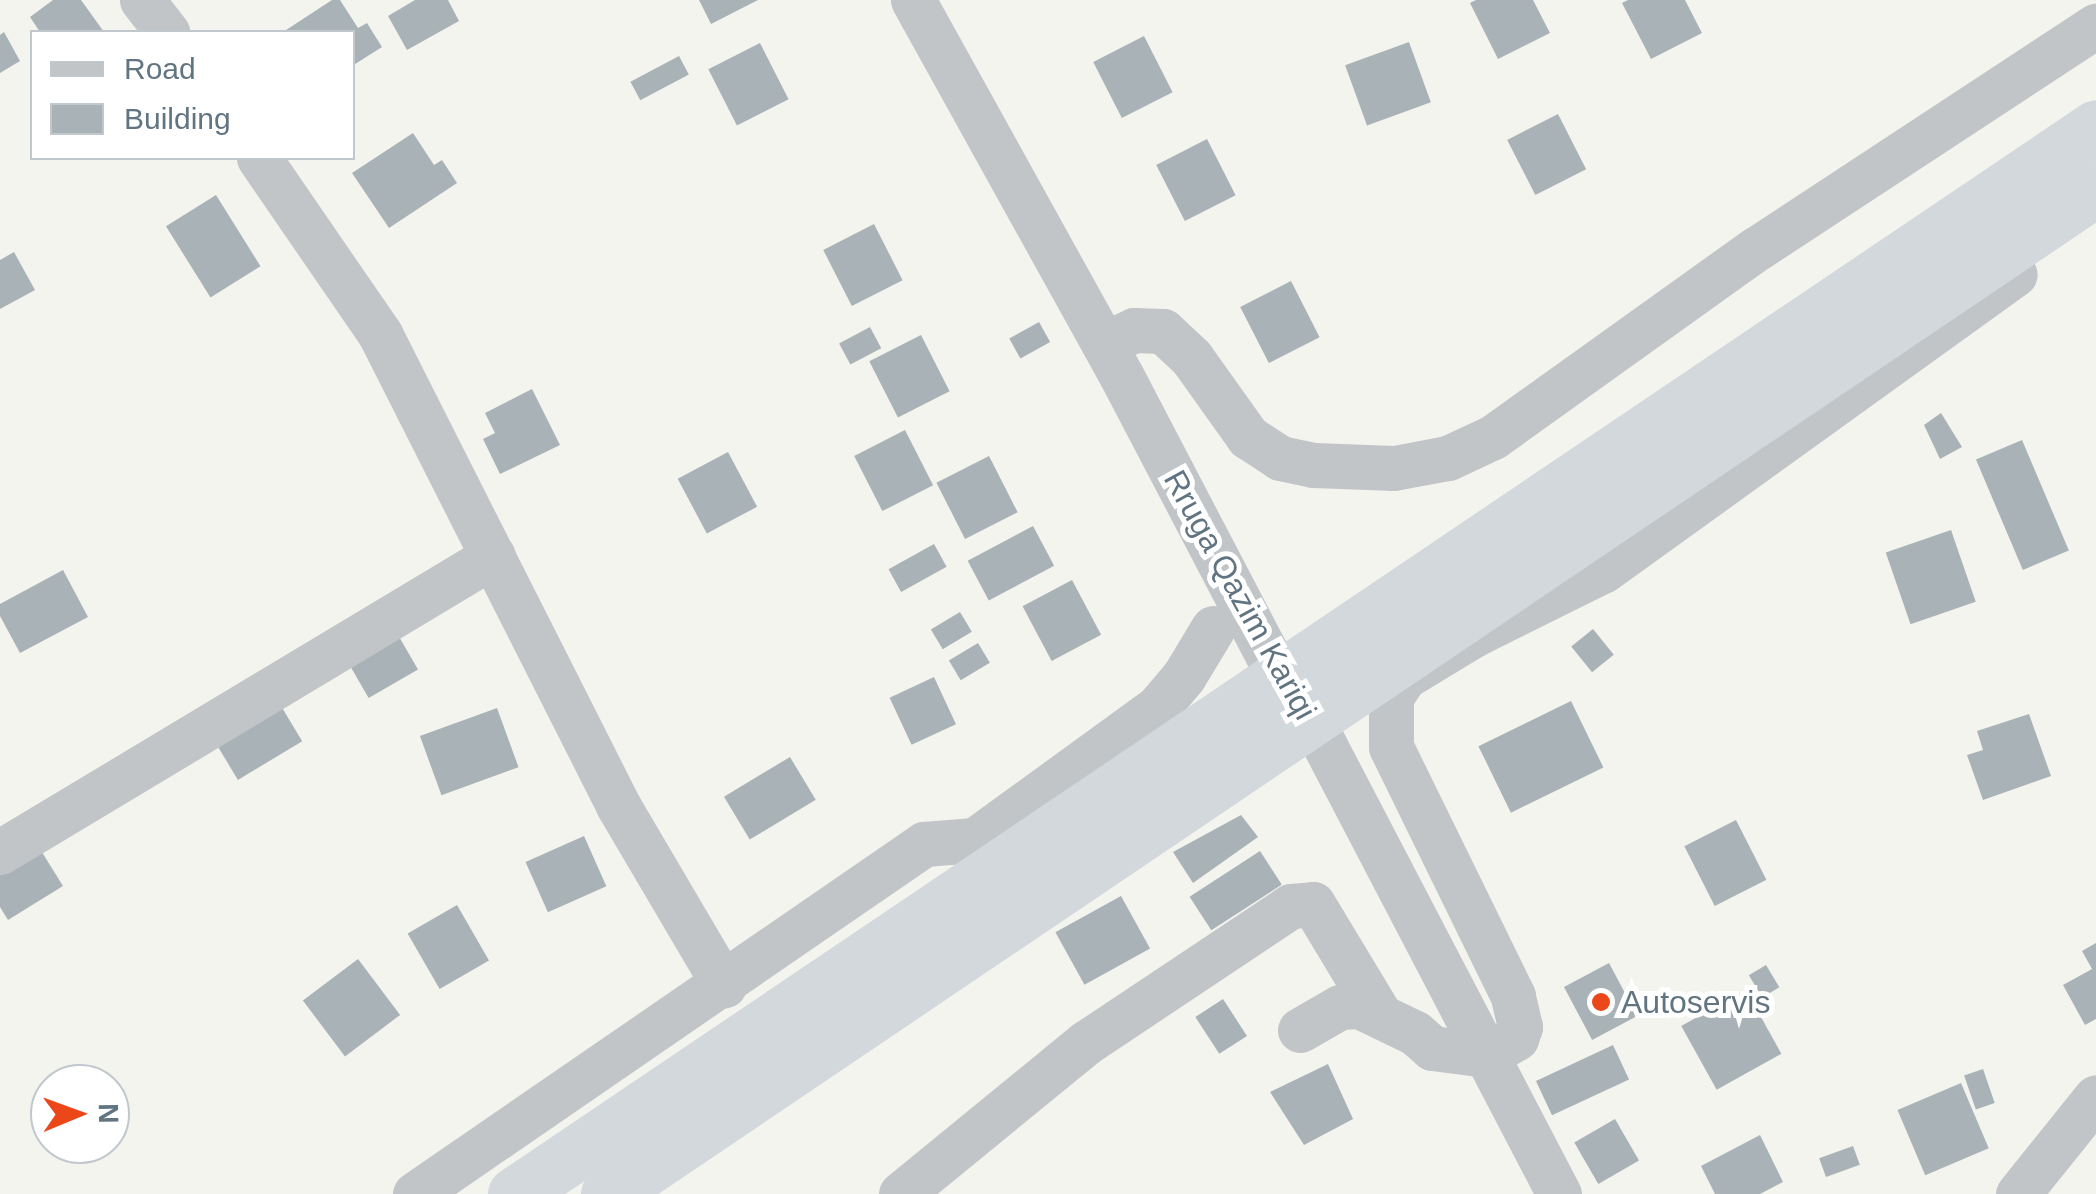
<!DOCTYPE html>
<style>
body{margin:0}
#map{position:relative;width:2096px;height:1194px;overflow:hidden;background:#f4f4ef;font-family:Arial,sans-serif}
div>[style]{position:absolute}
.building>*{inset:0;background:#a9b2b6;transform-origin:0 0}
.minor>*{height:45px;margin:-22.5px;padding:0 22.5px;transform-origin:22.5px;border-radius:22.5px;background:#c1c5c8}
.highway>*{height:55px;margin:-27.5px;padding:0 27.5px;transform-origin:27.5px;border-radius:27.5px;background:#d2d8dc}
.dots>*{width:28px;height:28px;translate:-50% -50%;box-sizing:border-box;border:5px solid #fff;border-radius:50%}
span{translate:-50% -50%;white-space:nowrap;text-align:center;line-height:1.15;-webkit-text-stroke:10px #fff;paint-order:stroke}
.street-label{font-size:32px;color:#617482}
.poi-label{font-size:32px;color:#617482}
.left{translate:0 -50%;text-align:left}
.legend{position:absolute;left:30px;top:30px;width:325px;height:130px;box-sizing:border-box;background:#fff;border:2px solid #c0c7cd;margin:0;padding:12px 18px;list-style:none;font-size:30px;color:#617482}
.legend li{display:flex;align-items:center;gap:20px;height:50px}
.legend b{width:50px;border:2px solid #c0c7cd}
.north{position:absolute;left:30px;top:1064px;width:100px;height:100px;box-sizing:border-box;background:#fff;border:2px solid #c0c7cd;border-radius:50%;rotate:89deg;font-size:28px;font-weight:700;line-height:40px;text-align:center;color:#617482}
.north::after{content:'';display:block;margin:auto;width:35px;height:45px;background:#eb4719;clip-path:polygon(50% 0,100% 100%,50% 72%,0 100%)}
</style>
<div id="map">
<div class="building">
<div style="clip-path:polygon(53px 0,81px 0,104px 32px,40px 32px,30px 17px)"></div>
<div style="clip-path:polygon(332px 0,340px 0,358px 28px,367px 23px,382px 47px,352px 66px,352px 32px,283px 32px)"></div>
<div style="clip-path:polygon(415px 0,448px 0,459px 21px,407px 50px,388px 16px)"></div>
<div style="clip-path:polygon(699px 0,758px 0,711px 24px)"></div>
<div style="clip-path:polygon(1476px 0,1533px 0,1550px 33px,1498px 59px,1470px 3px)"></div>
<div style="clip-path:polygon(1628px 0,1685px 0,1702px 33px,1651px 59px,1622px 3px)"></div>
<div style="clip-path:polygon(4px 32px,20px 61px,0 73px,0 35px)"></div>
<div style="left:1144px;top:36px;width:63px;height:57px;rotate:63deg"></div>
<div style="left:1409px;top:42px;width:64px;height:68px;rotate:70deg"></div>
<div style="left:760px;top:43px;width:63px;height:58px;rotate:63deg"></div>
<div style="left:679px;top:56px;width:21px;height:55px;rotate:62deg"></div>
<div style="left:1558px;top:114px;width:62px;height:57px;rotate:63deg"></div>
<div style="clip-path:polygon(413px 133px,434px 165px,442px 160px,457px 183px,389px 228px,352px 173px)"></div>
<div style="left:1207px;top:139px;width:63px;height:57px;rotate:63deg"></div>
<div style="left:216px;top:195px;width:84px;height:59px;rotate:58deg"></div>
<div style="left:874px;top:224px;width:63px;height:57px;rotate:63deg"></div>
<div style="clip-path:polygon(14px 252px,35px 290px,0 309px,0 260px)"></div>
<div style="left:1291px;top:281px;width:63px;height:57px;rotate:63deg"></div>
<div style="left:1039px;top:322px;width:23px;height:34px;rotate:61deg"></div>
<div style="left:870px;top:327px;width:24px;height:35px;rotate:62deg"></div>
<div style="left:921px;top:335px;width:63px;height:58px;rotate:63deg"></div>
<div style="clip-path:polygon(532px 389px,560px 445px,500px 474px,483px 439px,495px 433px,485px 413px)"></div>
<div style="clip-path:polygon(1941px 413px,1962px 447px,1940px 459px,1924px 425px)"></div>
<div style="left:905px;top:430px;width:62px;height:57px;rotate:63deg"></div>
<div style="left:2022px;top:440px;width:120px;height:50px;rotate:67deg"></div>
<div style="left:728px;top:452px;width:62px;height:57px;rotate:62deg"></div>
<div style="left:989px;top:456px;width:63px;height:59px;rotate:63deg"></div>
<div style="left:1033px;top:526px;width:45px;height:74px;rotate:62deg"></div>
<div style="left:1951px;top:530px;width:76px;height:69px;rotate:71deg"></div>
<div style="left:934px;top:544px;width:26px;height:52px;rotate:61deg"></div>
<div style="clip-path:polygon(63px 570px,88px 617px,20px 653px,0 616px,0 604px)"></div>
<div style="left:1072px;top:580px;width:62px;height:56px;rotate:62deg"></div>
<div style="left:960px;top:612px;width:23px;height:34px;rotate:59deg"></div>
<div style="left:394px;top:628px;width:48px;height:57px;rotate:60deg"></div>
<div style="left:1593px;top:629px;width:33px;height:28px;rotate:51deg"></div>
<div style="left:978px;top:643px;width:23px;height:34px;rotate:59deg"></div>
<div style="left:934px;top:677px;width:52px;height:49px;rotate:65deg"></div>
<div style="left:278px;top:701px;width:47px;height:75px;rotate:59deg"></div>
<div style="left:1571px;top:701px;width:74px;height:103px;rotate:64deg"></div>
<div style="left:497px;top:708px;width:63px;height:82px;rotate:70deg"></div>
<div style="clip-path:polygon(2029px 714px,2051px 776px,1983px 800px,1967px 755px,1983px 750px,1977px 731px)"></div>
<div style="left:790px;top:757px;width:50px;height:77px;rotate:59deg"></div>
<div style="clip-path:polygon(1241px 815px,1258px 837px,1193px 883px,1173px 852px)"></div>
<div style="left:1736px;top:820px;width:67px;height:58px;rotate:63deg"></div>
<div style="left:584px;top:836px;width:55px;height:64px;rotate:66deg"></div>
<div style="clip-path:polygon(40px 849px,63px 886px,8px 920px,0 907px,0 874px)"></div>
<div style="left:1260px;top:851px;width:40px;height:84px;rotate:57deg"></div>
<div style="left:1121px;top:896px;width:60px;height:75px;rotate:61deg"></div>
<div style="left:457px;top:905px;width:64px;height:57px;rotate:60deg"></div>
<div style="clip-path:polygon(2096px 943px,2096px 1019px,2085px 1025px,2063px 985px,2092px 969px,2082px 951px)"></div>
<div style="left:358px;top:959px;width:70px;height:69px;rotate:53deg"></div>
<div style="left:1609px;top:963px;width:60px;height:51px;rotate:62deg"></div>
<div style="left:1766px;top:965px;width:26px;height:20px;rotate:59deg"></div>
<div style="left:1746px;top:990px;width:73px;height:74px;rotate:61deg"></div>
<div style="left:1223px;top:999px;width:44px;height:33px;rotate:57deg"></div>
<div style="left:1613px;top:1045px;width:38px;height:85px;rotate:65deg"></div>
<div style="clip-path:polygon(1328px 1064px,1353px 1119px,1304px 1145px,1270px 1092px)"></div>
<div style="left:1983px;top:1069px;width:36px;height:20px;rotate:71deg"></div>
<div style="left:1961px;top:1083px;width:71px;height:69px;rotate:67deg"></div>
<div style="left:1615px;top:1119px;width:48px;height:47px;rotate:60deg"></div>
<div style="clip-path:polygon(1760px 1135px,1783px 1182px,1760px 1194px,1715px 1194px,1701px 1166px)"></div>
<div style="left:1853px;top:1146px;width:20px;height:36px;rotate:70deg"></div>
</div>
<div class="minor">
<div style="left:142px;top:0;width:41px;rotate:52deg"></div>
<div style="left:913px;top:0;width:429px;rotate:61deg"></div>
<div style="left:1121px;top:375px;width:324px;rotate:62.4deg"></div>
<div style="left:1271px;top:662px;width:95px;rotate:57deg"></div>
<div style="left:1323px;top:742px;width:510px;rotate:62.43deg"></div>
<div style="left:259px;top:158px;width:214px;rotate:55.5deg"></div>
<div style="left:380px;top:334px;width:530px;rotate:63.19deg"></div>
<div style="left:619px;top:807px;width:207px;rotate:59.5deg"></div>
<div style="left:1104px;top:344px;width:33px;rotate:-25deg"></div>
<div style="left:1134px;top:330px;width:29px;rotate:2deg"></div>
<div style="left:1163px;top:331px;width:38px;rotate:43deg"></div>
<div style="left:1191px;top:357px;width:98px;rotate:54.5deg"></div>
<div style="left:1248px;top:437px;width:38px;rotate:33deg"></div>
<div style="left:1280px;top:458px;width:34px;rotate:12deg"></div>
<div style="left:1313px;top:465px;width:81px;rotate:2.1deg"></div>
<div style="left:1394px;top:468px;width:55px;rotate:-10.5deg"></div>
<div style="left:1448px;top:458px;width:50px;rotate:-25deg"></div>
<div style="left:1493px;top:437px;width:323px;rotate:-35.6deg"></div>
<div style="left:1756px;top:249px;width:407px;rotate:-33.3deg"></div>
<div style="left:0;top:852px;width:575px;rotate:-30.98deg"></div>
<div style="left:1300px;top:1030px;width:46px;rotate:-29.9deg"></div>
<div style="left:1340px;top:1007px;width:19px;rotate:-3deg"></div>
<div style="left:1359px;top:1006px;width:62px;rotate:25.7deg"></div>
<div style="left:1415px;top:1033px;width:23px;rotate:41deg"></div>
<div style="left:1432px;top:1048px;width:55px;rotate:7.3deg"></div>
<div style="left:1487px;top:1055px;width:34px;rotate:-30deg"></div>
<div style="left:1516px;top:1038px;width:12px;rotate:-70deg"></div>
<div style="left:1520px;top:1027px;width:32px;rotate:-103deg"></div>
<div style="left:1513px;top:996px;width:277px;rotate:-116.1deg"></div>
<div style="left:1391px;top:747px;width:50px;rotate:-90deg"></div>
<div style="left:1391px;top:697px;width:24px;rotate:-57deg"></div>
<div style="left:1404px;top:677px;width:81px;rotate:-31.3deg"></div>
<div style="left:1473px;top:635px;width:146px;rotate:-26.4deg"></div>
<div style="left:1604px;top:570px;width:506px;rotate:-35.76deg"></div>
<div style="left:415px;top:1194px;width:618px;rotate:-34.51deg"></div>
<div style="left:924px;top:844px;width:51px;rotate:-4.5deg"></div>
<div style="left:975px;top:840px;width:225px;rotate:-36deg"></div>
<div style="left:1157px;top:708px;width:42px;rotate:-49.8deg"></div>
<div style="left:1184px;top:676px;width:56px;rotate:-58.9deg"></div>
<div style="left:901px;top:1194px;width:240px;rotate:-39.3deg"></div>
<div style="left:1087px;top:1042px;width:245px;rotate:-33.7deg"></div>
<div style="left:1291px;top:906px;width:22px;rotate:-5deg"></div>
<div style="left:1313px;top:904px;width:130px;rotate:58.9deg"></div>
<div style="left:2018px;top:1194px;width:124px;rotate:-51.2deg"></div>
</div>
<div class="highway">
<div style="left:515px;top:1194px;width:1907px;rotate:-34.01deg"></div>
<div style="left:608px;top:1194px;width:1796px;rotate:-34.04deg"></div>
</div>
<div class="dots">
<div style="left:1601px;top:1002px;background:#eb4719"></div>
</div>
<div class="street-label">
<span style="left:1240px;top:595px;rotate:61deg">Rruga Qazim Kariqi</span>
</div>
<div class="poi-label">
<span class="left" style="left:1621px;top:1002px">Autoservis</span>
</div>
<ul class="legend">
<li><b style="height:12px;background:#c1c5c8"></b>Road</li>
<li><b style="height:28px;background:#a9b2b6"></b>Building</li>
</ul>
<div class="north">N</div>
</div>
